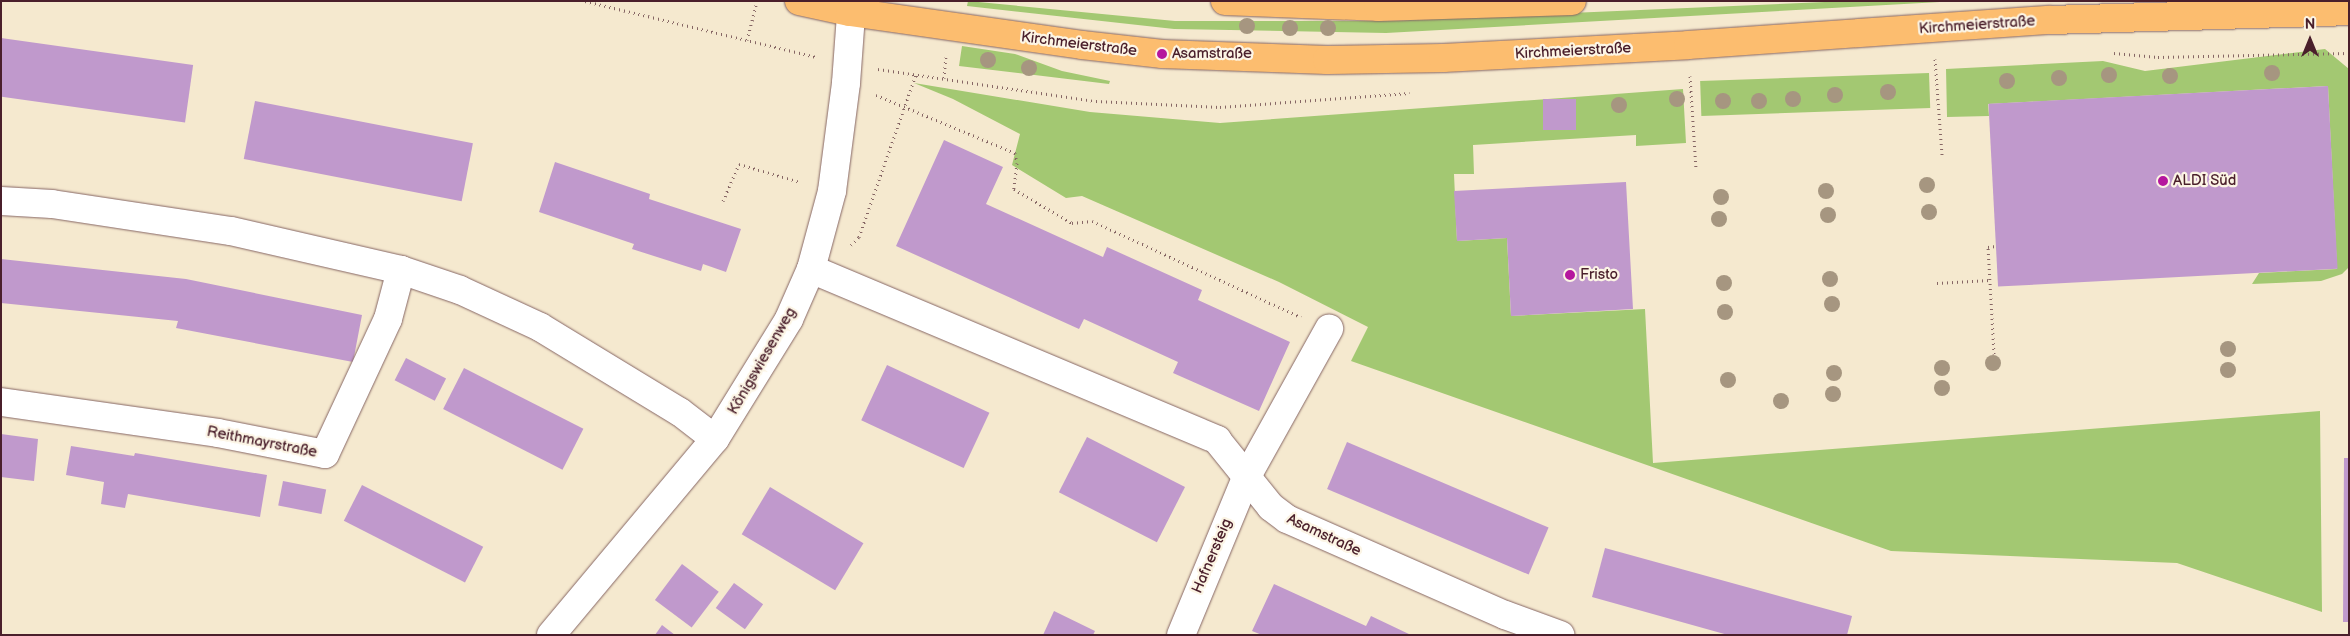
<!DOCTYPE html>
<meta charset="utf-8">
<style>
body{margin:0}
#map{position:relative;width:2350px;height:636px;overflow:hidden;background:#f5e9cf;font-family:"Balsamiq Sans",sans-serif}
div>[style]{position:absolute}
.green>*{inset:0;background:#a3c872;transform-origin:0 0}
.building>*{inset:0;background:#c099cc;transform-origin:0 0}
.path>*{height:3px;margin-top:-1.5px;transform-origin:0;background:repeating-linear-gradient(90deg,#866664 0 1px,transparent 0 5px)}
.roads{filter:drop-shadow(0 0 1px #866664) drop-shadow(0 0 1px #866664)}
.minor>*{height:28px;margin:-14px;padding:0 14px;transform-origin:14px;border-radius:14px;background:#fff}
.major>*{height:28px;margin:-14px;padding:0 14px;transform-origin:14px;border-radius:14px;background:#fcbd6f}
.trees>*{width:16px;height:16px;margin:-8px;border-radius:50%;background:#a69680}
.dots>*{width:14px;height:14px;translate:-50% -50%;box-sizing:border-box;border:2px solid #fcf5e5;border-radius:50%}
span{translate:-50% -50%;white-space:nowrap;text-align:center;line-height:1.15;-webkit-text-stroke:4.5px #fcf5e5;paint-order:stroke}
.street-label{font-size:15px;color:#4a1f2b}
.poi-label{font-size:15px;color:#4a1f2b}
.left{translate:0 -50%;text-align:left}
.frame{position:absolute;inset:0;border:2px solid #4a1f2b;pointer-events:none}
.north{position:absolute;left:2285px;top:15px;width:50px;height:50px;-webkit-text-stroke:4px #fcf5e5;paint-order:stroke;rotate:0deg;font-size:14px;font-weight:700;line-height:20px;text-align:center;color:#4a1f2b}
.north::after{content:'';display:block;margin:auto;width:18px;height:22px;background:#4a1f2b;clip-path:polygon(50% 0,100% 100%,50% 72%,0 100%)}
</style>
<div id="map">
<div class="green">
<div style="clip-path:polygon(968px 1px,1175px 21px,1387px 21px,1848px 1px,1958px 1px,1386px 33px,1174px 29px,967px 6px)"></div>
<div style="clip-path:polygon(962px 46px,1015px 54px,1062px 71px,1110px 81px,1109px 84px,959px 66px)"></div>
<div style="clip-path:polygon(2325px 49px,2349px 69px,2349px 267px,2342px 274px,2321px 281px,2252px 284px,2259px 273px,2337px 269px,2328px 86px,1988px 104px,1989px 116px,1947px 117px,1946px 69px,2103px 61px,2145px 71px)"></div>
<div style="left:1929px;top:73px;width:35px;height:229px;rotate:88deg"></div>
<div style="clip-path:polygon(914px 83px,1090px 112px,1220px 123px,1683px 89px,1686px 143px,1636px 146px,1636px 135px,1473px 145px,1474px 174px,1454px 174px,1457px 241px,1507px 238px,1511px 316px,1645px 309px,1653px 463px,2320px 411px,2322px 612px,2177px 563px,1891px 551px,1351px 361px,1368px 327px,1279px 282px,1082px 196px,1066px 198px,1012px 165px,1020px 134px,953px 99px)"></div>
</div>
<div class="building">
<div style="left:1px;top:38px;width:194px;height:58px;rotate:8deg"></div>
<div style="left:2328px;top:86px;width:183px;height:340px;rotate:87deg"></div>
<div style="left:1543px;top:99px;width:33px;height:31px"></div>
<div style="left:255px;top:101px;width:222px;height:59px;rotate:11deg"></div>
<div style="clip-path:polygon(944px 140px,1003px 167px,986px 204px,1103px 257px,1107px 247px,1202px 290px,1198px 300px,1290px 342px,1259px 411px,1173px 373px,1178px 362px,1084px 319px,1079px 329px,896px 246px)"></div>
<div style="clip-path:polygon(555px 162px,650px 194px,649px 199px,741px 229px,726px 272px,703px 264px,701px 271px,632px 249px,634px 244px,539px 212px)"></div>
<div style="clip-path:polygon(1626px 182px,1633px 309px,1511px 316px,1507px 238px,1457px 241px,1454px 191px)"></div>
<div style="clip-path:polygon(1px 259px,186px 279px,362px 315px,353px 362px,176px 328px,178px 321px,1px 303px)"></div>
<div style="left:406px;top:358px;width:45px;height:25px;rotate:27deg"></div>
<div style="left:887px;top:365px;width:113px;height:61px;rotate:25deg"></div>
<div style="left:464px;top:368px;width:134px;height:46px;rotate:27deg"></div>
<div style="clip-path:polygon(1px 434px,38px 439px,34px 481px,1px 477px)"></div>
<div style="left:1087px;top:437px;width:110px;height:62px;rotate:27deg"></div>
<div style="left:1347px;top:442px;width:219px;height:51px;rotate:23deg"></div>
<div style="clip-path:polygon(71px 446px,134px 456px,135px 453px,267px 475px,260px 517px,128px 494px,125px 508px,101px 504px,104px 482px,66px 475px)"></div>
<div style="clip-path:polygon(2344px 458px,2349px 458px,2349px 622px,2343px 622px)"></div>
<div style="left:283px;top:481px;width:44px;height:25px;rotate:11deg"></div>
<div style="left:362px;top:485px;width:136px;height:40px;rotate:27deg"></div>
<div style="left:770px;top:487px;width:109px;height:55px;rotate:31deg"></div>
<div style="clip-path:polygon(1605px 548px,1852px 616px,1847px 635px,1728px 635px,1592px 597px)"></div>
<div style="left:682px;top:564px;width:46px;height:45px;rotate:37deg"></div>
<div style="left:734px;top:583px;width:36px;height:31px;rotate:36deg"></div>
<div style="clip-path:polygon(1274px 584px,1366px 626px,1371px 616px,1411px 635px,1262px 635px,1252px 631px)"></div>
<div style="clip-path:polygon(1054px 611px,1095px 631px,1093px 635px,1043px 635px)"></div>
<div style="clip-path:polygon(662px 625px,675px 635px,655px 635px)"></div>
</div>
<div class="path">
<div style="left:585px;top:1px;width:238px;rotate:13.6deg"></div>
<div style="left:747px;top:40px;width:40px;rotate:-75.6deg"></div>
<div style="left:2114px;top:53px;width:44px;rotate:5.2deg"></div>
<div style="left:2158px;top:57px;width:191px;rotate:-1.2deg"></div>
<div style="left:1935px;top:59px;width:96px;rotate:85.8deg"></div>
<div style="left:878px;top:69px;width:220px;rotate:8.4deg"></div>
<div style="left:1096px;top:101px;width:124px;rotate:2.8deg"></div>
<div style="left:1220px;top:107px;width:190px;rotate:-4.2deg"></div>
<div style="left:1690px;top:76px;width:92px;rotate:86.3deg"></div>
<div style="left:944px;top:78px;width:21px;rotate:-85deg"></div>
<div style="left:876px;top:95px;width:151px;rotate:22.6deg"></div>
<div style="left:1015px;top:153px;width:10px;rotate:79deg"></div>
<div style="left:1017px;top:163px;width:26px;rotate:97deg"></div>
<div style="left:1014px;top:189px;width:67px;rotate:30.4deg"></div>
<div style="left:1072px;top:223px;width:20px;rotate:-6deg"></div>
<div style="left:1092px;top:221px;width:230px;rotate:24.7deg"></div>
<div style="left:723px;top:201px;width:40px;rotate:-66.6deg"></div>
<div style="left:739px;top:164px;width:64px;rotate:16.4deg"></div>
<div style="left:851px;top:245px;width:11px;rotate:-45deg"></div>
<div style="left:859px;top:237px;width:173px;rotate:-70.7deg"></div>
<div style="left:1937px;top:283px;width:53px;rotate:-3.2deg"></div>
<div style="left:1994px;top:354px;width:107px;rotate:-93.2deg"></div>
<div style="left:1988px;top:247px;width:8px;rotate:-7deg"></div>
</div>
<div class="roads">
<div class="minor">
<div style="left:1px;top:201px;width:51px;rotate:3.4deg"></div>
<div style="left:52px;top:204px;width:181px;rotate:8.6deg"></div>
<div style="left:231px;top:231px;width:174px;rotate:12.9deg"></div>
<div style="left:401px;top:270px;width:62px;rotate:18.7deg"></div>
<div style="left:460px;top:290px;width:88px;rotate:24.8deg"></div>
<div style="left:540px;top:327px;width:164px;rotate:31.3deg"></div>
<div style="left:680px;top:412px;width:44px;rotate:37.6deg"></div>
<div style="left:811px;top:269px;width:441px;rotate:22.8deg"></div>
<div style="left:1217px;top:440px;width:86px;rotate:51.1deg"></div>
<div style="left:1271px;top:507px;width:20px;rotate:37deg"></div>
<div style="left:1287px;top:519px;width:238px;rotate:23.8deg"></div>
<div style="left:1505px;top:615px;width:59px;rotate:20deg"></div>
<div style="left:1px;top:402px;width:219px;rotate:8.1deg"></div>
<div style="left:218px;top:433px;width:109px;rotate:11.1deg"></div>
<div style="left:325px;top:454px;width:149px;rotate:-65deg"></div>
<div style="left:388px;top:319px;width:51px;rotate:-75.1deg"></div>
<div style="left:551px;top:635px;width:256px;rotate:-50.1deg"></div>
<div style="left:715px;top:439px;width:141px;rotate:-58.3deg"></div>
<div style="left:789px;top:319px;width:55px;rotate:-66.3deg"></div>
<div style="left:811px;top:269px;width:81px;rotate:-74.9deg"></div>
<div style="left:832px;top:191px;width:109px;rotate:-82.6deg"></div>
<div style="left:846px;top:83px;width:82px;rotate:-85.8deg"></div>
<div style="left:1181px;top:635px;width:170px;rotate:-67.5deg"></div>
<div style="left:1246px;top:478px;width:171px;rotate:-60.9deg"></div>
</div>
<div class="major">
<div style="left:799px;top:1px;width:52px;rotate:12.2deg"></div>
<div style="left:850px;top:12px;width:234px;rotate:8.1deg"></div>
<div style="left:1082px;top:45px;width:81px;rotate:6.4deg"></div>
<div style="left:1162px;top:54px;width:165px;rotate:2.1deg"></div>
<div style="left:1327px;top:60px;width:116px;rotate:-1deg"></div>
<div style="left:1443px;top:58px;width:245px;rotate:-3deg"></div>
<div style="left:1688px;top:45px;width:363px;rotate:-4deg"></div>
<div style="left:2050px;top:20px;width:299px;rotate:-1.7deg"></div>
<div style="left:1225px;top:1px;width:153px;rotate:2.2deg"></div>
<div style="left:1378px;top:7px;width:194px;rotate:-1.8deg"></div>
</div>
</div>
<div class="trees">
<div style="left:1247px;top:26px"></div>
<div style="left:1290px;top:28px"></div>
<div style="left:1328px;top:28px"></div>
<div style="left:988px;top:60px"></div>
<div style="left:1029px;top:68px"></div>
<div style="left:2272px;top:73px"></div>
<div style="left:2109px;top:75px"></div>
<div style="left:2170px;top:76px"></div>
<div style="left:2059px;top:78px"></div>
<div style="left:2007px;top:81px"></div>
<div style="left:1888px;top:92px"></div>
<div style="left:1835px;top:95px"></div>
<div style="left:1677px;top:99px"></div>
<div style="left:1793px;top:99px"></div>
<div style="left:1723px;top:101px"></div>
<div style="left:1759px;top:101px"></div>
<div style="left:1619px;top:105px"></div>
<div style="left:1927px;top:185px"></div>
<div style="left:1826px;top:191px"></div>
<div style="left:1721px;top:197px"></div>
<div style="left:1929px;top:212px"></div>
<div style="left:1828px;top:215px"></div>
<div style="left:1719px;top:219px"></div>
<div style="left:1830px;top:279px"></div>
<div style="left:1724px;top:283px"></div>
<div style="left:1832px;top:304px"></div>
<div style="left:1725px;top:312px"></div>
<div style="left:2228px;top:349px"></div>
<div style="left:1993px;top:363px"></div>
<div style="left:1942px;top:368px"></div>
<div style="left:2228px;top:370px"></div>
<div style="left:1834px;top:373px"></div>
<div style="left:1728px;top:380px"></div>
<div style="left:1942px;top:388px"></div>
<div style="left:1833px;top:394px"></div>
<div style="left:1781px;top:401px"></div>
</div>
<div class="dots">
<div style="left:1162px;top:54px;background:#b5179e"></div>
<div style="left:2163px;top:181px;background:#b5179e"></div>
<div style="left:1570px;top:275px;background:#b5179e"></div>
</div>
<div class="street-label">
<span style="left:1977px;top:25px;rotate:-4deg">Kirchmeierstraße</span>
<span style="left:1079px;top:44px;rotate:7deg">Kirchmeierstraße</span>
<span style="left:1573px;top:51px;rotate:-3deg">Kirchmeierstraße</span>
<span style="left:762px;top:361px;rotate:-60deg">Königswiesenweg</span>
<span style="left:262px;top:442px;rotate:11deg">Reithmayrstraße</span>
<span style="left:1324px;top:535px;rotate:25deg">Asamstraße</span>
<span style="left:1212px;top:556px;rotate:-67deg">Hafnersteig</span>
</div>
<div class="poi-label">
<span class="left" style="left:1172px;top:54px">Asamstraße</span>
<span class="left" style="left:2173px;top:181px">ALDI Süd</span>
<span class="left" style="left:1580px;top:275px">Fristo</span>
</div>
<div class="frame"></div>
<div class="north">N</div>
</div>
